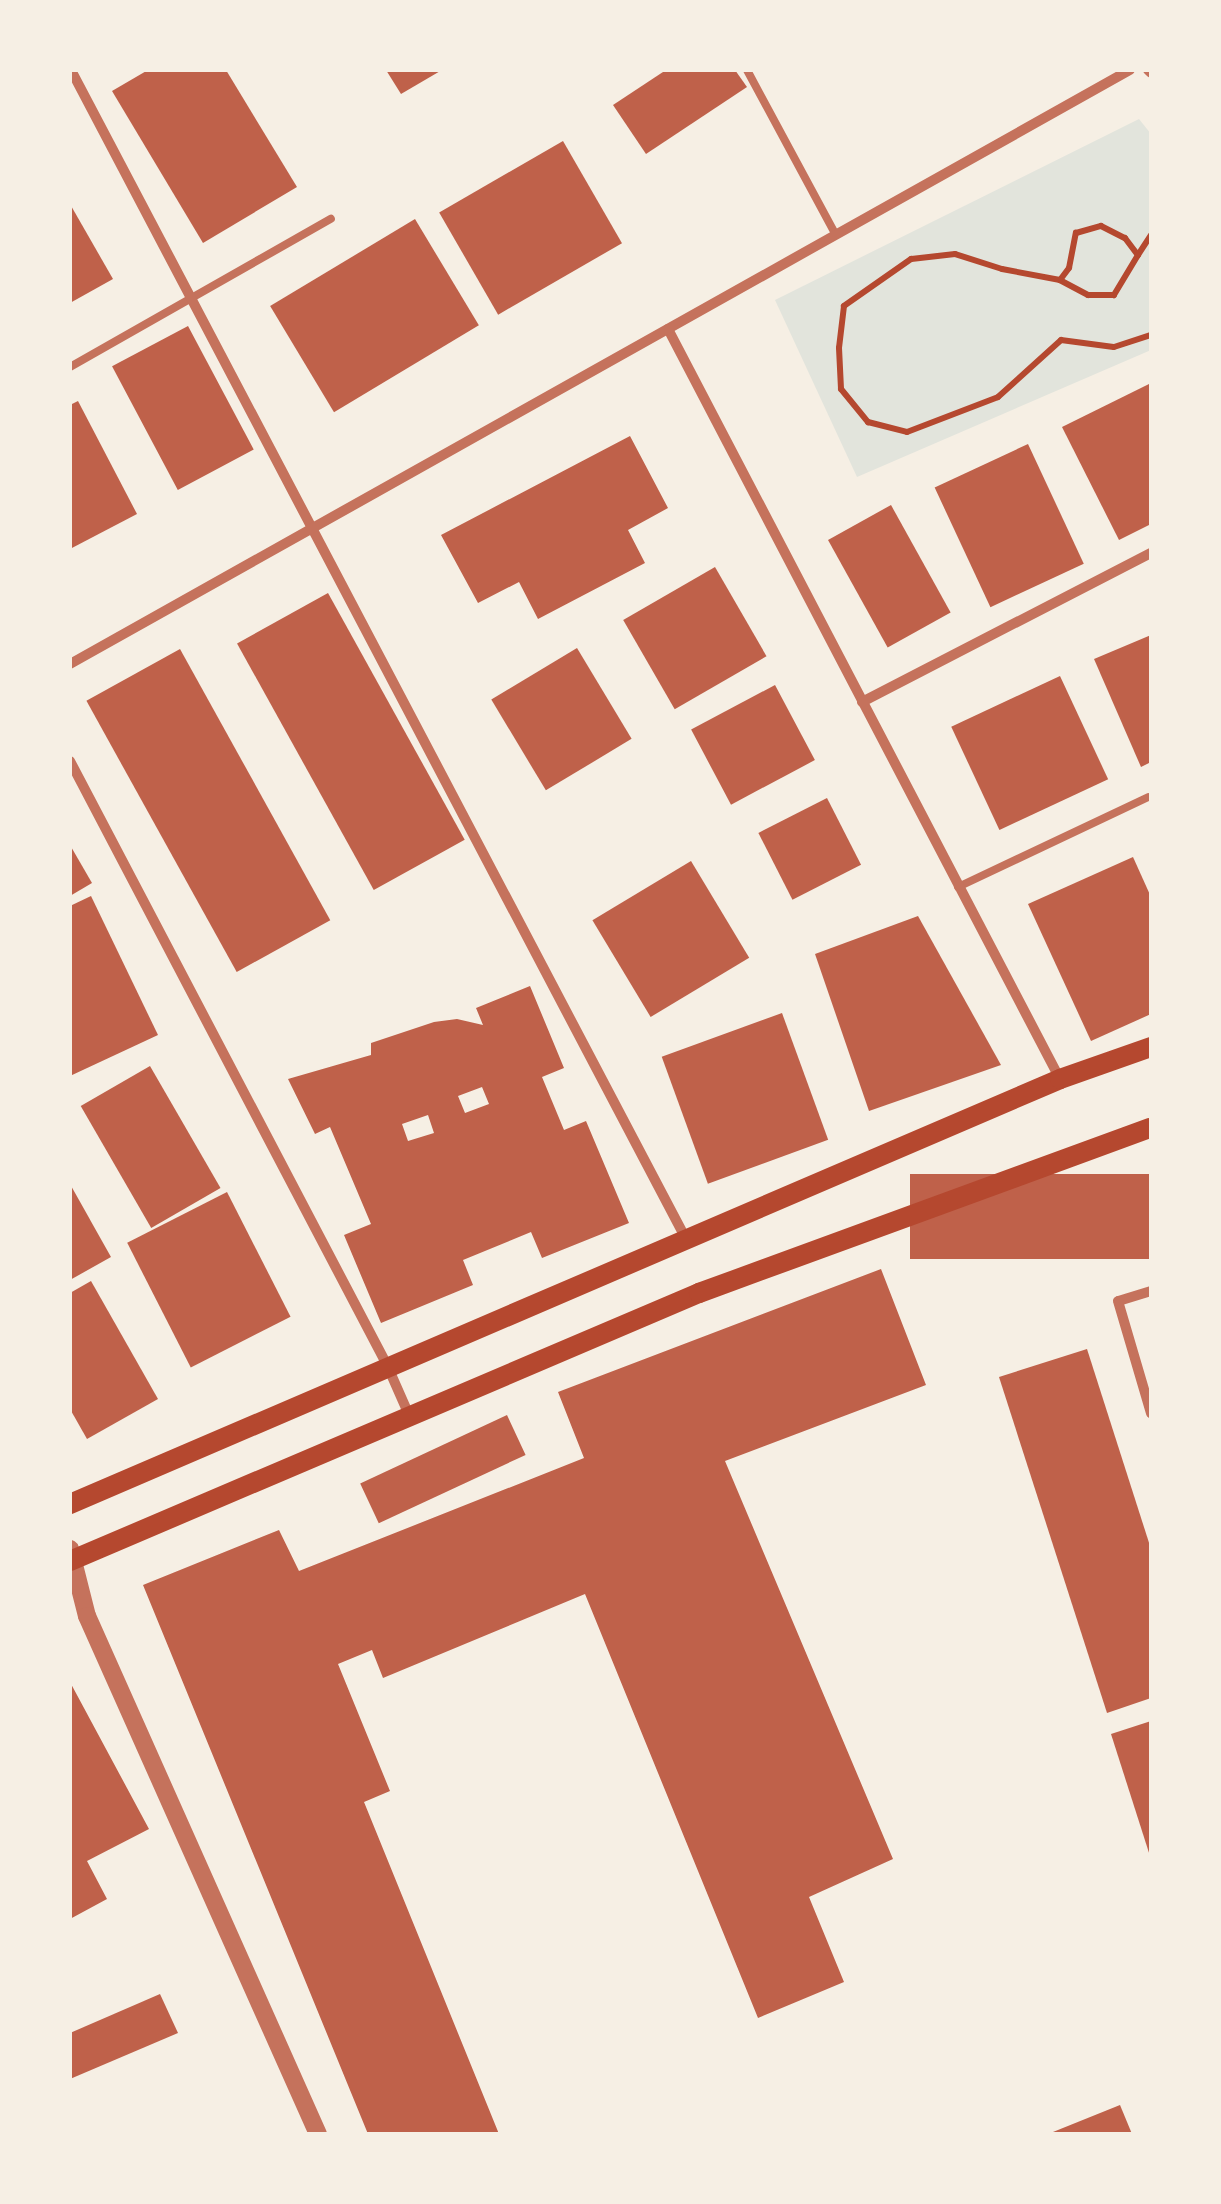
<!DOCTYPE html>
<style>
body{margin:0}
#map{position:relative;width:1221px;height:2204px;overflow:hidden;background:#f6efe4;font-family:Raleway,sans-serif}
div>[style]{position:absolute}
.green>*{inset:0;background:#e2e4dc}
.building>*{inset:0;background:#bf614a;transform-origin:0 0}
.path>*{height:6px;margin:-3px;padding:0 3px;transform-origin:3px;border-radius:3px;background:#b5482f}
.service>*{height:8px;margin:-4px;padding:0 4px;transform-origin:4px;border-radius:4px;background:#c5725c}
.minor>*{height:10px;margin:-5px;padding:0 5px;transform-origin:5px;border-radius:5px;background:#c5725c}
.tertiary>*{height:18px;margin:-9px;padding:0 9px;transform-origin:9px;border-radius:9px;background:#c5725c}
.secondary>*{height:20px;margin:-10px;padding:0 10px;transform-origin:10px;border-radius:10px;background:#b5482f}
span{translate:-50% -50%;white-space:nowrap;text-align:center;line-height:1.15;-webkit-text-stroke:10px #f6efe4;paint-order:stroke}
.frame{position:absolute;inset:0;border:72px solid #f6efe4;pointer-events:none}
</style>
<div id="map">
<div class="green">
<div style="clip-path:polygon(1139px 119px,1151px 134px,1151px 350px,857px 477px,775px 300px)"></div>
</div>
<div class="building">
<div style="clip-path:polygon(148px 70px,226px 70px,297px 187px,203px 243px,112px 91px)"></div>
<div style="clip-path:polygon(386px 70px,442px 70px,401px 94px)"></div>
<div style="clip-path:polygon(666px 70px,735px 70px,747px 87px,646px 154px,613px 105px)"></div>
<div style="left:563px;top:141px;width:118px;height:143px;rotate:60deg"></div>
<div style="clip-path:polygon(70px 204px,113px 279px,70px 303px)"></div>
<div style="left:415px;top:219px;width:124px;height:169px;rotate:59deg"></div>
<div style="left:188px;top:326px;width:140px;height:86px;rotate:62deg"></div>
<div style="clip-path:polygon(1149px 384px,1151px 524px,1119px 540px,1062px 427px)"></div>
<div style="clip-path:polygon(78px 401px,137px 514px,70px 549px,70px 405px)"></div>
<div style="clip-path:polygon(630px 436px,668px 508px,628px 530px,645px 563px,538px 619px,519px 582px,478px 603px,441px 535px)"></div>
<div style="left:1028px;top:444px;width:132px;height:103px;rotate:65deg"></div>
<div style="left:891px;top:505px;width:123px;height:72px;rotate:61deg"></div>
<div style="left:715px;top:567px;width:103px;height:106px;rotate:60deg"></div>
<div style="left:328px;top:593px;width:282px;height:104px;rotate:61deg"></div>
<div style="clip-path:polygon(1151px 635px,1151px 762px,1141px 767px,1094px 659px)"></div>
<div style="left:577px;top:648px;width:106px;height:100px;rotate:59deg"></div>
<div style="left:180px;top:649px;width:310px;height:107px;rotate:61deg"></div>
<div style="left:1060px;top:676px;width:114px;height:120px;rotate:65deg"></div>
<div style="left:775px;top:685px;width:85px;height:95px;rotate:62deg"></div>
<div style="left:827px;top:798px;width:75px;height:77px;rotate:63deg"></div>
<div style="clip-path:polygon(70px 845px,92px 883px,70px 896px)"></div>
<div style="clip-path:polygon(1133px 857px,1151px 897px,1151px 1014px,1091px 1041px,1028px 904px)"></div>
<div style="left:691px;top:861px;width:113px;height:115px;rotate:59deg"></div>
<div style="clip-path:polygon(91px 896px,158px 1035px,70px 1076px,70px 906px)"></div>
<div style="clip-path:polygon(918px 916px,1001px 1065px,869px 1111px,815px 954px)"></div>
<div style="clip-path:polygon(evenodd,530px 986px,564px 1068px,542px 1077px,564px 1130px,586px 1121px,629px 1223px,542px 1258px,531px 1232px,463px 1260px,473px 1285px,381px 1323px,344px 1235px,371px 1224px,330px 1127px,315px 1134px,288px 1079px,371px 1055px,371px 1043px,434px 1022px,457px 1019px,483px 1025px,476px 1008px,530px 986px,482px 1087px,489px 1104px,465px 1113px,458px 1096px,482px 1087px,530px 986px,428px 1115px,434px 1133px,408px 1141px,402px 1124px,428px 1115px)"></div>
<div style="left:782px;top:1013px;width:135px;height:128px;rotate:70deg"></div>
<div style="left:150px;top:1066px;width:141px;height:80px;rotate:60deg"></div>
<div style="left:1151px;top:1174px;width:85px;height:241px;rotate:90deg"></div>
<div style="clip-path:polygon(70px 1184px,111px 1257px,70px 1280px)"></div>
<div style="left:227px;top:1192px;width:140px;height:112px;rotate:63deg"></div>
<div style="clip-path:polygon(881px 1269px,926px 1385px,725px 1461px,893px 1859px,809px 1897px,844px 1982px,758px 2018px,585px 1594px,383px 1678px,372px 1650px,338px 1664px,390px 1791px,364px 1802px,499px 2134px,368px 2134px,143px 1585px,279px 1530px,299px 1571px,584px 1458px,558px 1392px)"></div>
<div style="clip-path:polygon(91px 1281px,158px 1399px,87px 1439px,70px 1409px,70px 1293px)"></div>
<div style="clip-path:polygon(1087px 1349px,1151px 1549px,1151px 1698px,1107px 1713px,999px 1377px)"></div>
<div style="left:507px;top:1415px;width:44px;height:162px;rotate:65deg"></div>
<div style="clip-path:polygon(70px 1682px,149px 1829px,87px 1861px,107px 1899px,70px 1919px)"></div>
<div style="clip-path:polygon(1151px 1721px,1151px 1856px,1150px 1856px,1111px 1734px)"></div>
<div style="clip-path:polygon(160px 1994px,178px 2033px,70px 2079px,70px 2033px)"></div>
<div style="clip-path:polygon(1120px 2105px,1132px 2134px,1048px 2134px)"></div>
</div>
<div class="path">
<div style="left:1138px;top:255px;width:24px;rotate:-57deg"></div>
<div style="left:1060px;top:280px;width:15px;rotate:-53deg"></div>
<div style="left:1069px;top:268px;width:36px;rotate:-79deg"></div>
<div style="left:1076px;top:233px;width:26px;rotate:-16deg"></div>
<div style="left:1101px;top:226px;width:27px;rotate:27deg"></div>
<div style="left:1125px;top:238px;width:21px;rotate:53deg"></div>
<div style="left:1138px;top:255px;width:47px;rotate:121deg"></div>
<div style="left:1114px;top:295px;width:26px;rotate:180deg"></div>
<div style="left:1088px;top:295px;width:32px;rotate:-152deg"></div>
<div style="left:1060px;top:280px;width:59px;rotate:-169.3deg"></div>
<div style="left:1002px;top:269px;width:49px;rotate:-162.3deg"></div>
<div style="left:955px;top:254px;width:44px;rotate:173.5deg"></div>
<div style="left:911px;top:259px;width:82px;rotate:145deg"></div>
<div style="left:844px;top:306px;width:42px;rotate:96.8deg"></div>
<div style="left:839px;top:348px;width:41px;rotate:87.2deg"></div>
<div style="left:841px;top:389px;width:43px;rotate:50.7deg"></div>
<div style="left:868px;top:422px;width:40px;rotate:14.4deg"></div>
<div style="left:907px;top:432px;width:97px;rotate:-21deg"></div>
<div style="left:998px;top:397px;width:85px;rotate:-42.1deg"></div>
<div style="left:1061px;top:340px;width:53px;rotate:7.5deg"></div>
<div style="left:1114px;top:347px;width:39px;rotate:-18deg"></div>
</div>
<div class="service">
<div style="left:747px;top:70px;width:187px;rotate:61.7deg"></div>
<div style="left:70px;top:367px;width:300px;rotate:-29.6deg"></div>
<div style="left:958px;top:887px;width:210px;rotate:-25.3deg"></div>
</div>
<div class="minor">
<div style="left:71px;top:70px;width:1323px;rotate:62.25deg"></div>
<div style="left:1148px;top:70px;width:4px;rotate:45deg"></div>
<div style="left:668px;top:329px;width:846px;rotate:62.41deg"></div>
<div style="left:70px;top:664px;width:1215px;rotate:-29.27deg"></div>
<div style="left:862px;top:702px;width:325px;rotate:-27.3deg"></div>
<div style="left:70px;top:761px;width:682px;rotate:62.31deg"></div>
<div style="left:387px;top:1365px;width:55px;rotate:66.3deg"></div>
<div style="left:1151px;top:1291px;width:34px;rotate:163deg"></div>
<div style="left:1118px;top:1301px;width:117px;rotate:73.6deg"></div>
</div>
<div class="tertiary">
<div style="left:70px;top:1549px;width:69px;rotate:75.8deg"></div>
<div style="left:87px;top:1616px;width:567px;rotate:65.97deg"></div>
</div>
<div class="secondary">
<div style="left:70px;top:1504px;width:1077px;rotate:-23.23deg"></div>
<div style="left:1060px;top:1079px;width:96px;rotate:-19.4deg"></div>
<div style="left:70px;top:1561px;width:684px;rotate:-23.08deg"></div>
<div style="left:699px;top:1293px;width:481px;rotate:-20.1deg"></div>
</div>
<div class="frame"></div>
</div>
